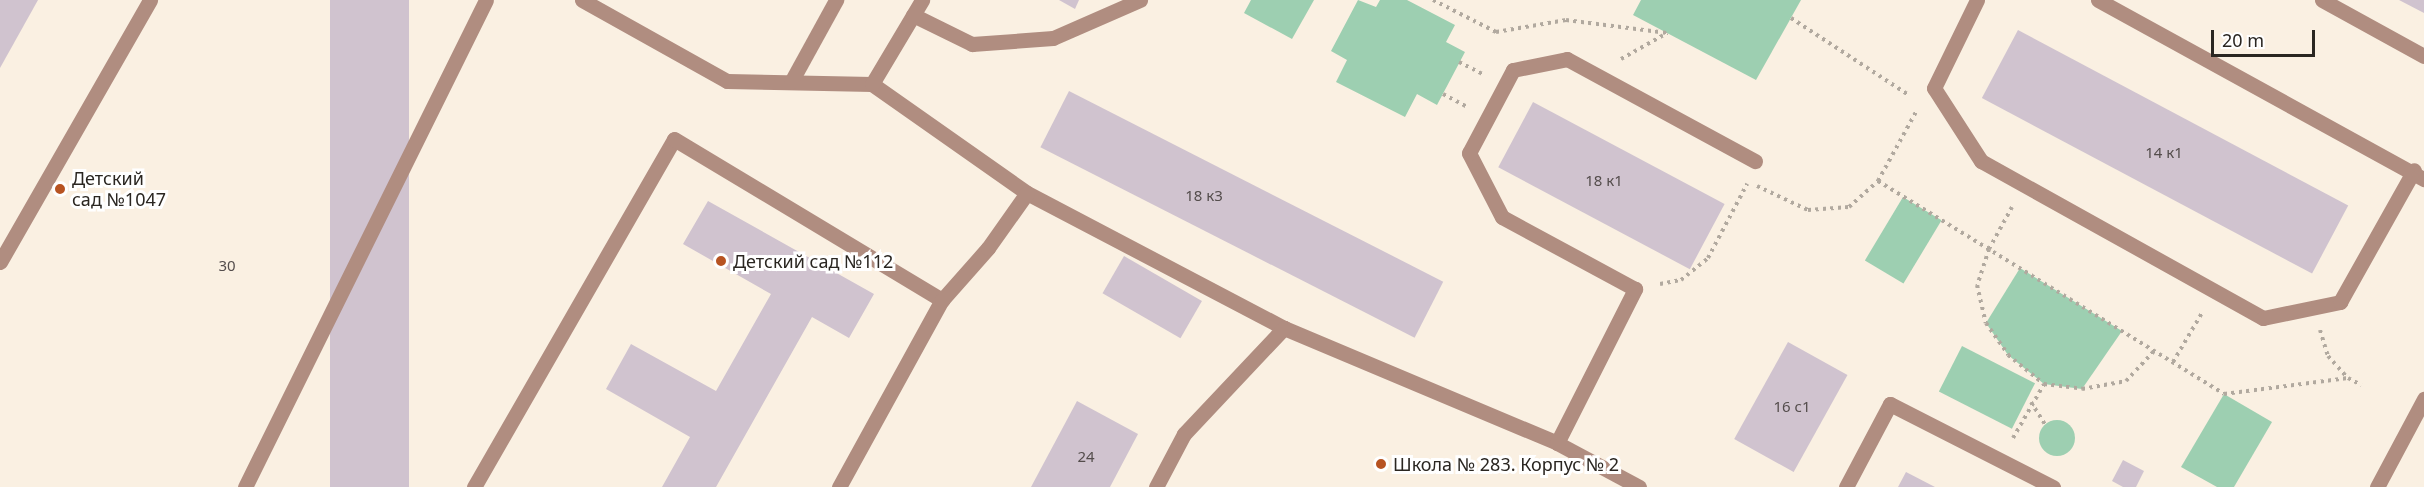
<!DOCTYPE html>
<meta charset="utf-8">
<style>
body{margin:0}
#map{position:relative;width:2424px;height:487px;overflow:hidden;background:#faf0e2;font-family:"Noto Sans",sans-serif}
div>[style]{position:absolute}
.green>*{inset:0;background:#9dcfb1;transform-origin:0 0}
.round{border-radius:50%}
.building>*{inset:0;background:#d0c3cf;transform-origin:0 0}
.path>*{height:4px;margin-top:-2px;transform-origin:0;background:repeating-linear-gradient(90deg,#b1a99f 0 3px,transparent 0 7.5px)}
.service>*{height:15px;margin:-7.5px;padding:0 7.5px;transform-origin:7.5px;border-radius:7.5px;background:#b08d80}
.tertiary>*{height:15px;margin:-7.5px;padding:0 7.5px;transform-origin:7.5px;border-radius:7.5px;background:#b08d80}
.dots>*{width:16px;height:16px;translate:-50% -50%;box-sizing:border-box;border:3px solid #fff;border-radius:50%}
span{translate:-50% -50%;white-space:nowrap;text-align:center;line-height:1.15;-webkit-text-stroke:6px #fff;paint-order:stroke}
.number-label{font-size:15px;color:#544d4c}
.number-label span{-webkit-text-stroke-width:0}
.poi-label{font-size:18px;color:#2a2621}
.left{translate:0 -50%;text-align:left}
.scale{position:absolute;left:2211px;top:30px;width:104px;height:27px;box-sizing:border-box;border:3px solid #2a2621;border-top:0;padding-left:8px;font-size:18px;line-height:21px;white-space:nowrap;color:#2a2621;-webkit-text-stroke:4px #fff;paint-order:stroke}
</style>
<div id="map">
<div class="green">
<div style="clip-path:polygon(1251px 0,1314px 0,1292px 39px,1244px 13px)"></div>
<div style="clip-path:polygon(1358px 0,1376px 7px,1380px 0,1407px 0,1455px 25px,1446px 42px,1465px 52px,1437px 105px,1417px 94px,1405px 117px,1336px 82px,1347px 60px,1331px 51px)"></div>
<div style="clip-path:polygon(1641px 0,1801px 0,1756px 80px,1633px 15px)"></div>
<div style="left:1903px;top:197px;width:45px;height:74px;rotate:31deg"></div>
<div style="clip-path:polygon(2020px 268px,2122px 331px,2082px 389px,2044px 384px,2008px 355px,1986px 323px)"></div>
<div style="left:1962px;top:346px;width:82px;height:51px;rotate:27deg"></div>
<div style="clip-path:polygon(2224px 394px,2272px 422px,2234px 487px,2217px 487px,2181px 467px)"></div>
<div class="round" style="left:2039px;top:420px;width:36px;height:36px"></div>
</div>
<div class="building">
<div style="clip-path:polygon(0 0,38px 0,0 68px)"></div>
<div style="left:330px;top:0;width:79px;height:553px"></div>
<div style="clip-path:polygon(1059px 0,1079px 0,1075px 9px)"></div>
<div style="clip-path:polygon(2399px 0,2424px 0,2424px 13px)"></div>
<div style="left:2018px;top:30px;width:374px;height:77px;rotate:28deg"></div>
<div style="left:1069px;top:91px;width:420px;height:63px;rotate:27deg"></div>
<div style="left:1533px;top:102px;width:217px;height:74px;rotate:28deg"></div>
<div style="clip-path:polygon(708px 201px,874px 294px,849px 338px,812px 317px,716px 487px,662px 487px,690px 437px,606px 389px,631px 344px,716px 391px,771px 294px,683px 244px)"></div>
<div style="left:1124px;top:256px;width:90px;height:43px;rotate:30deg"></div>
<div style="left:1788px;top:342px;width:68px;height:111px;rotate:29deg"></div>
<div style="clip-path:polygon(1077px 401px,1138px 434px,1110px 487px,1031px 487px)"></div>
<div style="clip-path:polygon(2123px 460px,2144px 471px,2136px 487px,2123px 487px,2112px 481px)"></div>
<div style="clip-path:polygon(1906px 472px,1935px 487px,1898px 487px)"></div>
</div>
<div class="path">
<div style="left:1433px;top:0;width:71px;rotate:26.9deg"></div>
<div style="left:1496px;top:32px;width:71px;rotate:-9.7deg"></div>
<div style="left:1566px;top:20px;width:102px;rotate:7.3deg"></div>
<div style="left:1791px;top:18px;width:142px;rotate:33.2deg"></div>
<div style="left:1621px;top:59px;width:53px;rotate:-29.5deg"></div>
<div style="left:1459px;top:62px;width:27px;rotate:27deg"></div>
<div style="left:1443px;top:94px;width:26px;rotate:28deg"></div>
<div style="left:1878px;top:181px;width:406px;rotate:31.6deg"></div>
<div style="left:2224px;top:394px;width:125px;rotate:-7.4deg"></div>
<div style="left:1757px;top:186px;width:56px;rotate:25.2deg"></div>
<div style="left:1808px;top:210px;width:41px;rotate:-4.2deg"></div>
<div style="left:1849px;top:207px;width:39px;rotate:-42deg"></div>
<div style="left:1878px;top:181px;width:81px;rotate:-61.2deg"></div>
<div style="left:2012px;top:207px;width:48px;rotate:118.7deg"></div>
<div style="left:1989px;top:249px;width:38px;rotate:108deg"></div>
<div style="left:1977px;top:285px;width:39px;rotate:77deg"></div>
<div style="left:1986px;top:323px;width:39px;rotate:55deg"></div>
<div style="left:2008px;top:355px;width:46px;rotate:38.9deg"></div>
<div style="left:2044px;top:384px;width:38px;rotate:7deg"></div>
<div style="left:2082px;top:389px;width:45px;rotate:-10.3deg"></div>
<div style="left:2126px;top:381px;width:41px;rotate:-47deg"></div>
<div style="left:1660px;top:284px;width:21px;rotate:-11deg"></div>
<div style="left:1681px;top:280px;width:35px;rotate:-39deg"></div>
<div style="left:1708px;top:258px;width:84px;rotate:-62.2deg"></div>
<div style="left:2320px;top:330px;width:27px;rotate:73deg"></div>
<div style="left:2328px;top:356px;width:30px;rotate:48deg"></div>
<div style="left:2348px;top:378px;width:15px;rotate:28deg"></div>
<div style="left:2173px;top:362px;width:59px;rotate:-59.5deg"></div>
<div style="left:2031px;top:402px;width:26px;rotate:58deg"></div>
<div style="left:2013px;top:438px;width:62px;rotate:-60.1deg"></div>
</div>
<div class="service">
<div style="left:582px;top:0;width:166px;rotate:29.2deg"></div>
<div style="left:727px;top:81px;width:145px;rotate:1.2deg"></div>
<div style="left:872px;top:84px;width:189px;rotate:35.1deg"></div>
<div style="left:1027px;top:193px;width:290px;rotate:27.7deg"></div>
<div style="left:1284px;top:328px;width:296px;rotate:22.8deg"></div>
<div style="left:1557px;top:443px;width:93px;rotate:28.2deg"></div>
<div style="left:1977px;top:0;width:98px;rotate:116deg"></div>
<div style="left:1934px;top:88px;width:87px;rotate:57.2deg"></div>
<div style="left:1981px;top:161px;width:323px;rotate:29.1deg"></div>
<div style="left:2263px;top:318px;width:79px;rotate:-11.7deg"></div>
<div style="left:2340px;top:302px;width:151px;rotate:-60.7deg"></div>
<div style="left:2098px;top:0;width:372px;rotate:28.8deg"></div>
<div style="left:2322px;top:0;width:116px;rotate:28.8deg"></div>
<div style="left:913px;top:15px;width:66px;rotate:26.2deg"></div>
<div style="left:972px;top:44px;width:81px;rotate:-4.2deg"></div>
<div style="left:1053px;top:38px;width:95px;rotate:-23.6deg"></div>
<div style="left:791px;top:82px;width:94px;rotate:-61.2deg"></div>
<div style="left:872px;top:84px;width:98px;rotate:-59.2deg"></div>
<div style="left:0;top:262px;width:302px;rotate:-60.2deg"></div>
<div style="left:1557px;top:443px;width:173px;rotate:-63.1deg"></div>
<div style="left:1635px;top:289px;width:151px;rotate:-151.6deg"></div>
<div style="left:1502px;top:217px;width:72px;rotate:-117.3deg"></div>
<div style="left:1469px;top:153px;width:94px;rotate:-62.1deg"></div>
<div style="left:1513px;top:70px;width:55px;rotate:-11.5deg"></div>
<div style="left:1567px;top:59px;width:214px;rotate:28.5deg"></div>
<div style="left:245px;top:487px;width:543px;rotate:-63.67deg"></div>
<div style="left:474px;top:487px;width:401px;rotate:-60.1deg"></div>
<div style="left:674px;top:139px;width:313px;rotate:31deg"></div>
<div style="left:839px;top:487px;width:213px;rotate:-61.2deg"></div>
<div style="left:942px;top:300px;width:69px;rotate:-48.5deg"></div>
<div style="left:988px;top:248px;width:67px;rotate:-54.7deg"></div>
<div style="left:1156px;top:487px;width:60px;rotate:-62.2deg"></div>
<div style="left:1184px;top:434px;width:146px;rotate:-46.7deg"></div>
<div style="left:1846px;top:487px;width:94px;rotate:-62.1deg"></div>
<div style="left:1890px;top:404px;width:183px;rotate:27deg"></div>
</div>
<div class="tertiary">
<div style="left:2377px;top:487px;width:100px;rotate:-61.9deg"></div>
</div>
<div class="dots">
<div style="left:60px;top:189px;background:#b75321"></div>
<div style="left:721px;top:261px;background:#b75321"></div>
<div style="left:1381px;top:464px;background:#b75321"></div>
</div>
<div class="number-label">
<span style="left:2164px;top:153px">14 к1</span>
<span style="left:1604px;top:181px">18 к1</span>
<span style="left:1204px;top:196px">18 к3</span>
<span style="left:227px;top:266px">30</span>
<span style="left:1792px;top:407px">16 с1</span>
<span style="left:1086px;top:457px">24</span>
</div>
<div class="poi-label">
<span class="left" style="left:72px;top:189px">Детский<br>сад №1047</span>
<span class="left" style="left:733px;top:261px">Детский сад №112</span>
<span class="left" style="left:1393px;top:464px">Школа № 283. Корпус № 2</span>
</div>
<div class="scale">20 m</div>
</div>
